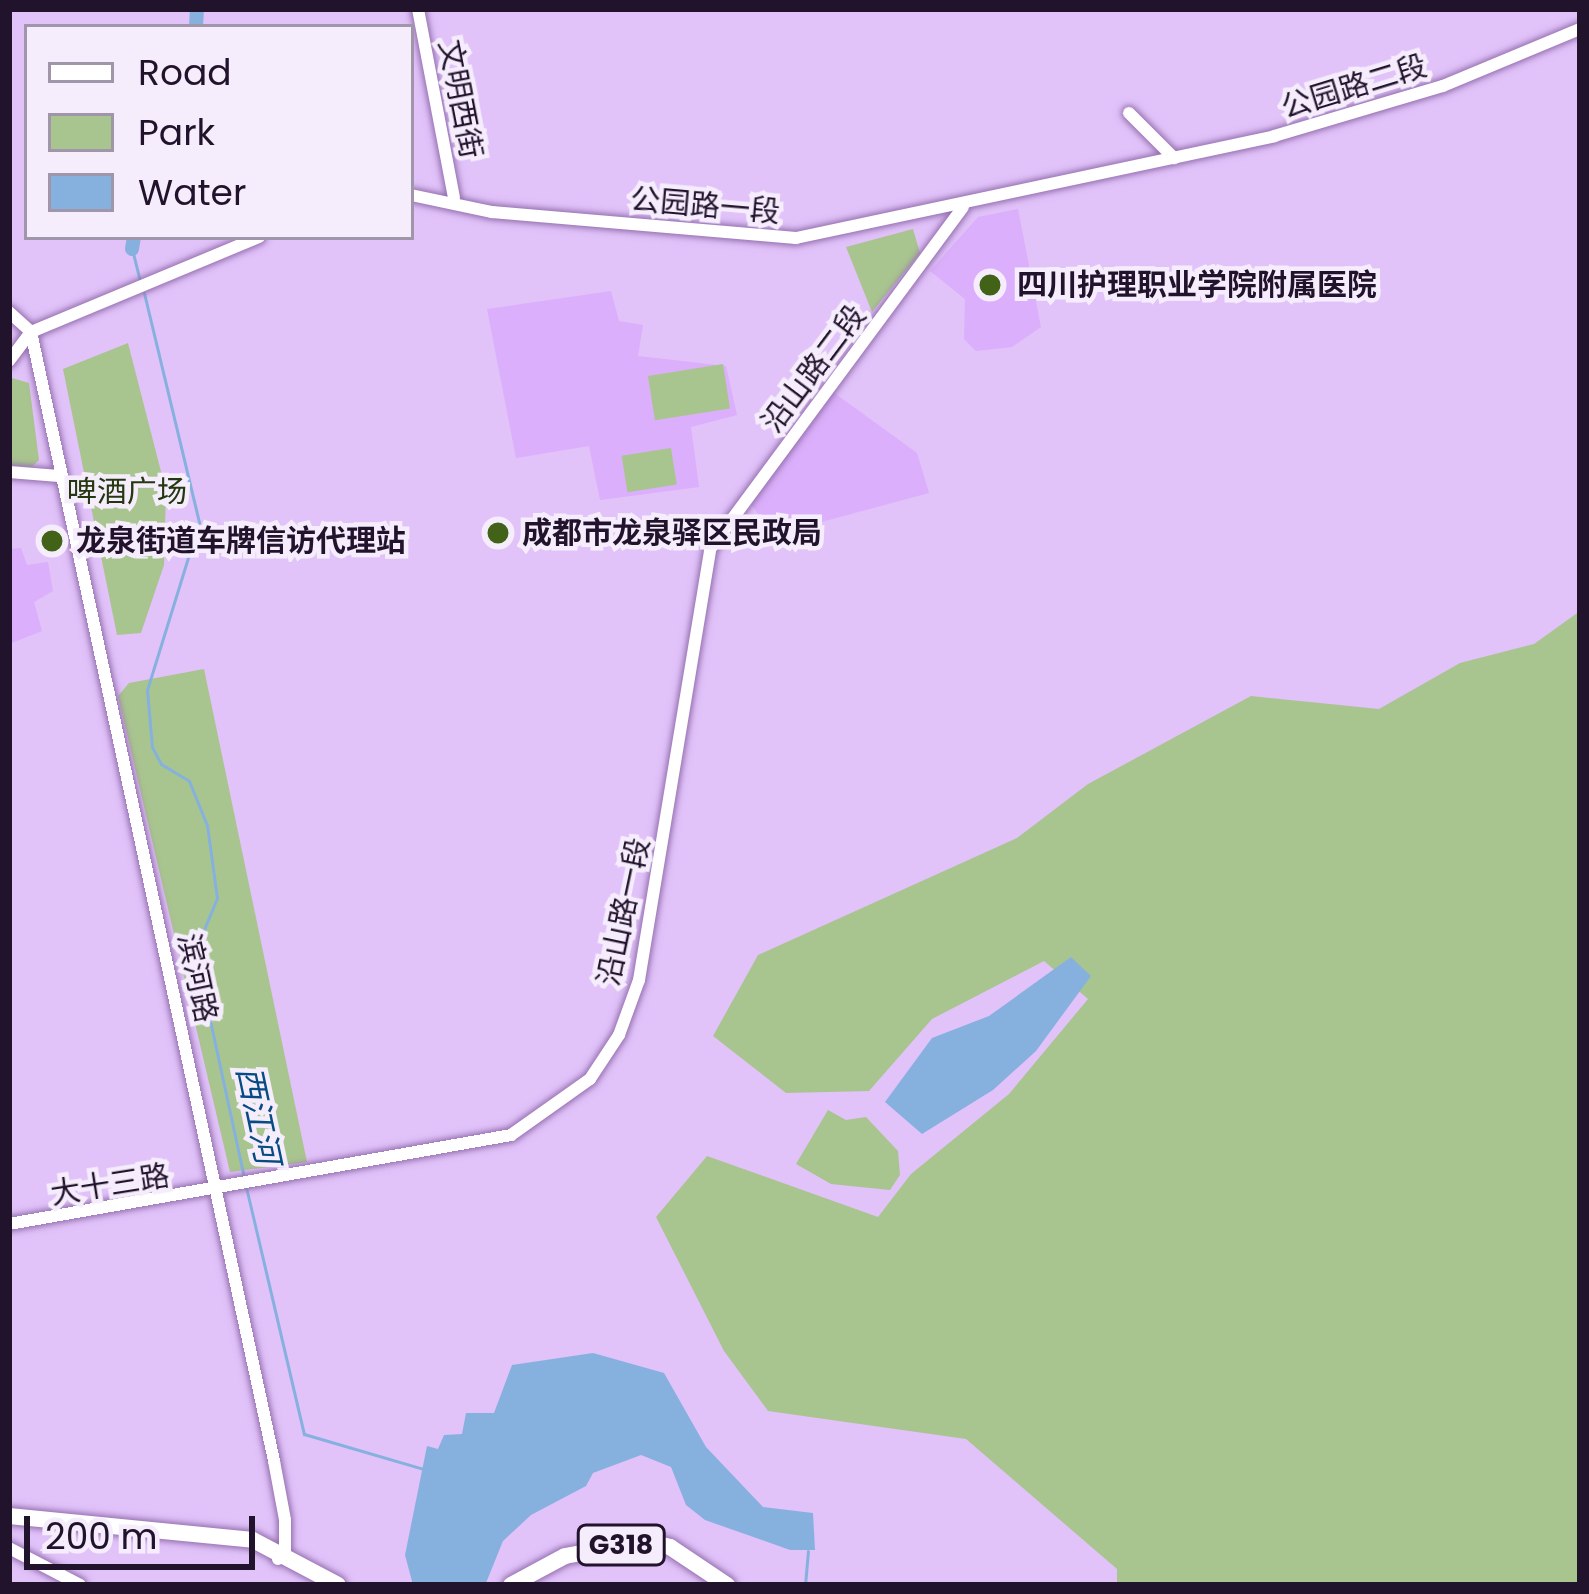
<!DOCTYPE html>
<meta charset="utf-8">
<style>
body{margin:0}
#map{position:relative;width:1589px;height:1594px;overflow:hidden;background:#e1c2f9;font-family:Poppins,"Noto Sans SC",sans-serif}
div>[style]{position:absolute}
.built>*{inset:0;background:#dbaffb}
.green>*{inset:0;background:#a9c58f;transform-origin:0 0}
.water>*{inset:0;background:#86b1df}
.stream>*{height:3px;margin:-1.5px;padding:0 1.5px;transform-origin:1.5px;border-radius:1.5px;background:#86b1df}
.river>*{height:14px;margin:-7px;padding:0 7px;transform-origin:7px;border-radius:7px;background:#86b1df}
.roads{filter:drop-shadow(0 0 3px #9570b0) drop-shadow(0 0 3px #9570b0)}
.secondary>*{height:12px;margin:-6px;padding:0 6px;transform-origin:6px;border-radius:6px;background:#fff}
.highway>*{height:16px;margin:-8px;padding:0 8px;transform-origin:8px;border-radius:8px;background:#fff}
.dots>*{width:33px;height:33px;translate:-50% -50%;box-sizing:border-box;border:6px solid #f5edfc;border-radius:50%}
span{translate:-50% -50%;white-space:nowrap;text-align:center;line-height:1.15;-webkit-text-stroke:9px #f5edfc;paint-order:stroke}
.shield-label span{padding:3px 9px;background:#f5edfc;border:3px solid;border-radius:9px;-webkit-text-stroke-width:0}
.shield-label{font-size:27px;color:#22132c;font-weight:700}
.street-label{font-size:30px;color:#22132c}
.poi-label{font-size:30px;color:#22132c;font-weight:700}
.left{translate:0 -50%;text-align:left}
.park-label{font-size:30px;color:#24370f}
.water-label{font-size:33px;color:#074b83;font-style:italic}
.frame{position:absolute;inset:0;border:12px solid #22132c;pointer-events:none}
.legend{position:absolute;left:24px;top:24px;width:390px;height:216px;box-sizing:border-box;background:#f5edfc;border:3px solid #a196a9;margin:0;padding:15px 21px;list-style:none;font-size:36px;color:#22132c}
.legend li{display:flex;align-items:center;gap:24px;height:60px}
.legend b{width:60px;border:3px solid #a196a9}
.scale{position:absolute;left:24px;top:1516px;width:231px;height:54px;box-sizing:border-box;border:6px solid #22132c;border-top:0;padding-left:15px;font-size:36px;line-height:42px;white-space:nowrap;color:#22132c;-webkit-text-stroke:9px #f5edfc;paint-order:stroke}
</style>
<div id="map">
<div class="built">
<div style="clip-path:polygon(1018px 209px,1041px 327px,1012px 347px,976px 351px,964px 339px,965px 299px,930px 271px,978px 217px)"></div>
<div style="clip-path:polygon(611px 291px,619px 321px,643px 325px,638px 356px,726px 366px,737px 415px,691px 427px,699px 487px,600px 500px,589px 446px,516px 458px,487px 309px)"></div>
<div style="clip-path:polygon(833px 392px,917px 453px,929px 493px,773px 535px,751px 504px)"></div>
<div style="clip-path:polygon(21px 548px,27px 565px,48px 562px,53px 591px,34px 602px,42px 631px,9px 644px,9px 549px)"></div>
</div>
<div class="green">
<div style="clip-path:polygon(913px 229px,920px 253px,872px 312px,846px 247px)"></div>
<div style="clip-path:polygon(128px 343px,166px 491px,164px 565px,141px 633px,117px 635px,63px 369px)"></div>
<div style="left:723px;top:364px;width:45px;height:76px;rotate:81deg"></div>
<div style="clip-path:polygon(12px 378px,29px 383px,39px 460px,32px 467px,9px 465px)"></div>
<div style="left:671px;top:448px;width:37px;height:50px;rotate:81deg"></div>
<div style="clip-path:polygon(1580px 611px,1580px 1585px,1117px 1585px,1117px 1569px,966px 1439px,768px 1411px,724px 1351px,656px 1217px,707px 1156px,878px 1217px,911px 1174px,1009px 1094px,1088px 999px,1044px 961px,932px 1019px,869px 1091px,786px 1093px,713px 1036px,758px 955px,1017px 838px,1088px 784px,1251px 696px,1379px 709px,1460px 663px,1534px 644px)"></div>
<div style="clip-path:polygon(204px 669px,307px 1162px,230px 1172px,118px 696px,129px 683px)"></div>
<div style="clip-path:polygon(828px 1110px,846px 1120px,866px 1117px,898px 1151px,900px 1175px,890px 1190px,831px 1184px,796px 1164px)"></div>
</div>
<div class="water">
<div style="clip-path:polygon(1071px 957px,1091px 976px,1036px 1051px,993px 1090px,922px 1134px,885px 1102px,932px 1038px,989px 1016px)"></div>
<div style="clip-path:polygon(593px 1353px,664px 1373px,706px 1447px,763px 1507px,813px 1513px,815px 1550px,790px 1550px,705px 1520px,686px 1505px,671px 1467px,641px 1455px,593px 1473px,586px 1486px,531px 1515px,503px 1541px,486px 1583px,413px 1585px,405px 1555px,427px 1446px,438px 1449px,444px 1435px,462px 1434px,466px 1413px,494px 1413px,512px 1365px)"></div>
</div>
<div class="stream">
<div style="left:132px;top:249px;width:36px;rotate:76deg"></div>
<div style="left:144px;top:293px;width:236px;rotate:76.5deg"></div>
<div style="left:199px;top:522px;width:176px;rotate:107.2deg"></div>
<div style="left:147px;top:690px;width:57px;rotate:85deg"></div>
<div style="left:152px;top:747px;width:19px;rotate:62deg"></div>
<div style="left:161px;top:764px;width:33px;rotate:31deg"></div>
<div style="left:189px;top:781px;width:48px;rotate:67.8deg"></div>
<div style="left:207px;top:825px;width:74px;rotate:82.2deg"></div>
<div style="left:217px;top:898px;width:57px;rotate:112.5deg"></div>
<div style="left:195px;top:951px;width:232px;rotate:77.8deg"></div>
<div style="left:246px;top:1187px;width:254px;rotate:76.8deg"></div>
<div style="left:304px;top:1434px;width:125px;rotate:16.3deg"></div>
<div style="left:805px;top:1585px;width:34px;rotate:-85deg"></div>
</div>
<div class="river">
<div style="left:196px;top:27px;width:18px;rotate:-87deg"></div>
<div style="left:132px;top:249px;width:12px;rotate:-81deg"></div>
</div>
<div class="roads">
<div class="secondary">
<div style="left:418px;top:9px;width:192px;rotate:79.2deg"></div>
<div style="left:1129px;top:113px;width:64px;rotate:45deg"></div>
<div style="left:411px;top:195px;width:83px;rotate:11.9deg"></div>
<div style="left:492px;top:212px;width:305px;rotate:4.9deg"></div>
<div style="left:796px;top:238px;width:489px;rotate:-12deg"></div>
<div style="left:1274px;top:136px;width:176px;rotate:-16.5deg"></div>
<div style="left:1443px;top:86px;width:148px;rotate:-22.6deg"></div>
<div style="left:9px;top:312px;width:30px;rotate:42deg"></div>
<div style="left:31px;top:332px;width:1155px;rotate:77.85deg"></div>
<div style="left:274px;top:1461px;width:60px;rotate:79.4deg"></div>
<div style="left:285px;top:1520px;width:32px;rotate:90deg"></div>
<div style="left:285px;top:1552px;width:10px;rotate:135deg"></div>
<div style="left:9px;top:361px;width:36px;rotate:-53deg"></div>
<div style="left:31px;top:332px;width:247px;rotate:-22.6deg"></div>
<div style="left:9px;top:472px;width:50px;rotate:4.6deg"></div>
<div style="left:9px;top:1224px;width:510px;rotate:-10.05deg"></div>
<div style="left:511px;top:1135px;width:97px;rotate:-35.3deg"></div>
<div style="left:590px;top:1079px;width:53px;rotate:-56.6deg"></div>
<div style="left:619px;top:1035px;width:59px;rotate:-70deg"></div>
<div style="left:639px;top:980px;width:437px;rotate:-80.6deg"></div>
<div style="left:710px;top:549px;width:425px;rotate:-53.5deg"></div>
<div style="left:9px;top:1548px;width:80px;rotate:27.5deg"></div>
</div>
<div class="highway">
<div style="left:9px;top:1516px;width:245px;rotate:5.6deg"></div>
<div style="left:253px;top:1540px;width:96px;rotate:27.9deg"></div>
<div style="left:511px;top:1585px;width:61px;rotate:-28.2deg"></div>
<div style="left:565px;top:1556px;width:82px;rotate:-10.5deg"></div>
<div style="left:646px;top:1541px;width:25px;rotate:14deg"></div>
<div style="left:670px;top:1547px;width:69px;rotate:33.7deg"></div>
</div>
</div>
<div class="dots">
<div style="left:990px;top:285px;background:#416217"></div>
<div style="left:498px;top:533px;background:#416217"></div>
<div style="left:52px;top:541px;background:#416217"></div>
</div>
<div class="shield-label">
<span style="left:621px;top:1545px">G318</span>
</div>
<div class="street-label">
<span style="left:1354px;top:87px;rotate:-17deg">公园路二段</span>
<span style="left:460px;top:99px;rotate:79deg">文明西街</span>
<span style="left:705px;top:206px;rotate:5deg">公园路一段</span>
<span style="left:814px;top:369px;rotate:-53deg">沿山路二段</span>
<span style="left:624px;top:912px;rotate:-78deg">沿山路一段</span>
<span style="left:197px;top:978px;rotate:78deg">滨河路</span>
<span style="left:110px;top:1185px;rotate:-9deg">大十三路</span>
</div>
<div class="poi-label">
<span class="left" style="left:1017px;top:285px">四川护理职业学院附属医院</span>
<span class="left" style="left:522px;top:533px">成都市龙泉驿区民政局</span>
<span class="left" style="left:76px;top:541px">龙泉街道车牌信访代理站</span>
</div>
<div class="park-label">
<span style="left:127px;top:492px">啤酒广场</span>
</div>
<div class="water-label">
<span style="left:258px;top:1115px;rotate:78deg">西江河</span>
</div>
<div class="frame"></div>
<ul class="legend">
<li><b style="height:15px;background:#fff"></b>Road</li>
<li><b style="height:33px;background:#a9c58f"></b>Park</li>
<li><b style="height:33px;background:#86b1df"></b>Water</li>
</ul>
<div class="scale">200 m</div>
</div>
